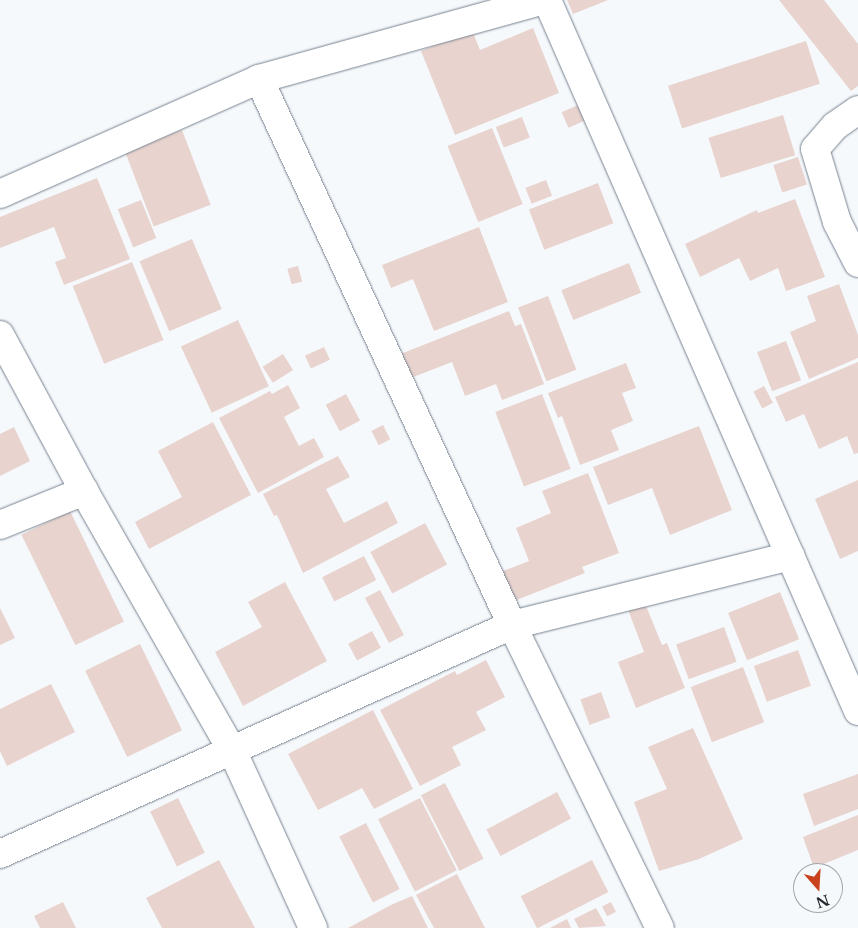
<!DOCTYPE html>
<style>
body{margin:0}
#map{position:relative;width:858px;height:928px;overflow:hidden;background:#f6f9fc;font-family:"Libre Baskerville",serif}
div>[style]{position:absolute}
.building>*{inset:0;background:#e8d3ce;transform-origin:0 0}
.roads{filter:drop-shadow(0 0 1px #778390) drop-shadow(0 0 1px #778390)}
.street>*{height:28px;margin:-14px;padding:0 14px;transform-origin:14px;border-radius:14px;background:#fff}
span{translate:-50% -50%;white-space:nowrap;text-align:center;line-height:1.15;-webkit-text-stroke:5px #f6f9fc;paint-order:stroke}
.north{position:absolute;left:793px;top:863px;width:50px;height:50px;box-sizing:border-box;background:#f6f9fc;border:1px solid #a2a6aa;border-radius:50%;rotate:161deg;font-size:14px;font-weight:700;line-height:20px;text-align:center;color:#252a30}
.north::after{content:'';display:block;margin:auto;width:18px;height:22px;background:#ca411d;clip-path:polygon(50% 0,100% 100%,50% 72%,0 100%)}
</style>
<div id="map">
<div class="building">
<div style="clip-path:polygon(567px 0,608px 0,573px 14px)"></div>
<div style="clip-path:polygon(779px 0,824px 0,858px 44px,858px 86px,851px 91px)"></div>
<div style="clip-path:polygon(533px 28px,559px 93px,455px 135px,421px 51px,472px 30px,480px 50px)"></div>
<div style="left:806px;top:41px;width:45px;height:145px;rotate:72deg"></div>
<div style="left:578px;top:105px;width:17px;height:18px;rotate:66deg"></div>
<div style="left:783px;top:115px;width:42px;height:78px;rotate:73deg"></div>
<div style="left:522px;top:117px;width:22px;height:28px;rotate:69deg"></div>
<div style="left:492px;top:128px;width:82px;height:48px;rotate:68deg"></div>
<div style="left:182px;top:130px;width:80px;height:61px;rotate:69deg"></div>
<div style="left:798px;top:157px;width:29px;height:26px;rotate:72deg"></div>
<div style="clip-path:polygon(97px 178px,130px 259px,64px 285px,55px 262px,66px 258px,54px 227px,0 248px,0 217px)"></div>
<div style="left:546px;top:180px;width:17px;height:22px;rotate:69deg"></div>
<div style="left:598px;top:183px;width:43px;height:74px;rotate:69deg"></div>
<div style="clip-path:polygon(795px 199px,825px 277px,786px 291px,778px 268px,750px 281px,739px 258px,700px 277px,685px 244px,757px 210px,758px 213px)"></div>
<div style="left:141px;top:200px;width:41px;height:25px;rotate:68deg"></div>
<div style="clip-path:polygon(479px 227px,508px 302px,434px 331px,413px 279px,391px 288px,382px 265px)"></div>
<div style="left:192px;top:239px;width:76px;height:57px;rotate:67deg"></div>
<div style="left:132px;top:262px;width:84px;height:64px;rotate:68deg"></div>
<div style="left:629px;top:263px;width:32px;height:73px;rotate:68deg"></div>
<div style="left:298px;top:266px;width:16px;height:11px;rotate:75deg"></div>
<div style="clip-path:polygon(839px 284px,858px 335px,858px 358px,809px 379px,790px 332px,816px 321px,807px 296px)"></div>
<div style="left:548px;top:296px;width:79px;height:32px;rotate:69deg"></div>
<div style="clip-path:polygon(509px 311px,515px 326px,521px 324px,544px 384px,502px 400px,496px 384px,465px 396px,452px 362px,408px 379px,398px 355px)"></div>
<div style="left:238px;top:320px;width:73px;height:63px;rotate:65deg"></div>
<div style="left:786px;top:341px;width:42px;height:31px;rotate:69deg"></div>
<div style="left:324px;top:347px;width:14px;height:21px;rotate:65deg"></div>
<div style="left:283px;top:354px;width:19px;height:24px;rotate:58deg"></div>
<div style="clip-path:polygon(858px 362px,858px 453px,854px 454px,847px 436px,819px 449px,804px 414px,786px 422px,775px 397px)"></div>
<div style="clip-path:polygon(626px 363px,636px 388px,622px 393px,633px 421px,611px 430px,619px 450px,580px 465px,562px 416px,558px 418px,548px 393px)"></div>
<div style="clip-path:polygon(288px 385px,300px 408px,284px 417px,299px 446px,314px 438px,324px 457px,258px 493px,219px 418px,270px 391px,272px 394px)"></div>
<div style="left:764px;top:386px;width:19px;height:12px;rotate:62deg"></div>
<div style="left:346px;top:394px;width:30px;height:23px;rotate:62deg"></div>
<div style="left:542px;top:394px;width:80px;height:50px;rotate:69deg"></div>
<div style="clip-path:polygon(213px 422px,251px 495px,149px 549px,135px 522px,182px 497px,158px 451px)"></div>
<div style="left:383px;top:425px;width:16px;height:13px;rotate:63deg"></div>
<div style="clip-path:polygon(699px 426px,732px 510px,670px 535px,652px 488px,608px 505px,593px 467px)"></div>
<div style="clip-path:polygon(14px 427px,30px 461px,0 476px,0 434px)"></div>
<div style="clip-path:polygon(338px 456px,350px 477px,326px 489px,344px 523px,387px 501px,398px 523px,303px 573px,277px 515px,274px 516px,263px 494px)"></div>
<div style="clip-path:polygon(588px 473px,619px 553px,582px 567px,585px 573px,509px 603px,498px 573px,529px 561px,516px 528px,551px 513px,542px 491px)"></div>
<div style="clip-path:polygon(858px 480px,858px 551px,840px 559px,815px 499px)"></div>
<div style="left:70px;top:511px;width:123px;height:54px;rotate:64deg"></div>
<div style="left:425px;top:523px;width:47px;height:62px;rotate:62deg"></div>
<div style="left:364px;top:556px;width:27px;height:47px;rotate:63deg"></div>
<div style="clip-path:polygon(285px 582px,327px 661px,243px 706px,215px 652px,262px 627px,248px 602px)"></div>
<div style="left:380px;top:590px;width:51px;height:17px;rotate:62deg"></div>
<div style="left:780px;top:592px;width:51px;height:56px;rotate:68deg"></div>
<div style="clip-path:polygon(644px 601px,662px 645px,667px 643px,685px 688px,636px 708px,618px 662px,644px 652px,627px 607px)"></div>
<div style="clip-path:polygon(0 608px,15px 638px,0 645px)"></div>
<div style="left:724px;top:627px;width:37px;height:51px;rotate:70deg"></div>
<div style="left:372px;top:631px;width:19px;height:27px;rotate:62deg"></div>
<div style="left:140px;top:644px;width:96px;height:61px;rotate:64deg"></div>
<div style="left:798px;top:650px;width:38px;height:47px;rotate:70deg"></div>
<div style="clip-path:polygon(486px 660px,505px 697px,476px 712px,486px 730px,452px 747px,461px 765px,420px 786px,380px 710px,455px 671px,457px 675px)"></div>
<div style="left:743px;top:667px;width:59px;height:56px;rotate:69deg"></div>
<div style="clip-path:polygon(51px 684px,75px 732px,7px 766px,0 751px,0 709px)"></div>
<div style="left:601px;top:692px;width:27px;height:22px;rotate:70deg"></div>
<div style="clip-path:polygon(373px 710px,413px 789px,374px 809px,362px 788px,318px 810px,288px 754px)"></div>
<div style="clip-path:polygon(693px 728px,743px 839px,699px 859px,659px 871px,634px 802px,667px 789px,648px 747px)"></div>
<div style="clip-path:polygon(858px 774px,858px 809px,814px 826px,803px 794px)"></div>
<div style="left:445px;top:783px;width:85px;height:27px;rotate:63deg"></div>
<div style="left:557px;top:792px;width:30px;height:80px;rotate:62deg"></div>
<div style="left:178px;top:798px;width:61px;height:31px;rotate:64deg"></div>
<div style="left:420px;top:798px;width:81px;height:47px;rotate:63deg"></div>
<div style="clip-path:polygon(858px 815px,858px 850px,814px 868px,803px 837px)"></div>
<div style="left:366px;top:823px;width:74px;height:30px;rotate:63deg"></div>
<div style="clip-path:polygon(219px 860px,255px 928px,162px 928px,146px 898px)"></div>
<div style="left:592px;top:860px;width:36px;height:80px;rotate:63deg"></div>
<div style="clip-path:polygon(457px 874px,485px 928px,434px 928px,416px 895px)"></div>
<div style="clip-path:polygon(412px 896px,428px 928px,348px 928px,391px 905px)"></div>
<div style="clip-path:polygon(63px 902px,76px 928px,40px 928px,34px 916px)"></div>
<div style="left:611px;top:902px;width:11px;height:10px;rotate:63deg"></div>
<div style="clip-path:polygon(596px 908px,606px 926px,579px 928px,574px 919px)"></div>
<div style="clip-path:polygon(567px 919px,571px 928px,550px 928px)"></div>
</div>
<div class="roads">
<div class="street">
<div style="left:547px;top:0;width:776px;rotate:66.37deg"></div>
<div style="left:259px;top:79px;width:602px;rotate:65.14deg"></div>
<div style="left:512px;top:625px;width:337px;rotate:64deg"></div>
<div style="left:858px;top:110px;width:28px;rotate:145deg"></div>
<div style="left:835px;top:126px;width:30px;rotate:131deg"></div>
<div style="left:815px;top:149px;width:76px;rotate:73.2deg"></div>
<div style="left:837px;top:222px;width:46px;rotate:62.9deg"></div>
<div style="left:0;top:194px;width:283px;rotate:-23.9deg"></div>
<div style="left:259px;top:79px;width:296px;rotate:-15.5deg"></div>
<div style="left:0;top:335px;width:177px;rotate:61.7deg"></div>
<div style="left:84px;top:491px;width:298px;rotate:60.3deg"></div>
<div style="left:232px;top:750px;width:196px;rotate:65.5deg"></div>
<div style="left:0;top:525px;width:91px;rotate:-22deg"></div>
<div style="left:0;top:854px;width:561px;rotate:-24.1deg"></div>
<div style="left:512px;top:625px;width:287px;rotate:-13.9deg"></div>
</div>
</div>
<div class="north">N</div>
</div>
